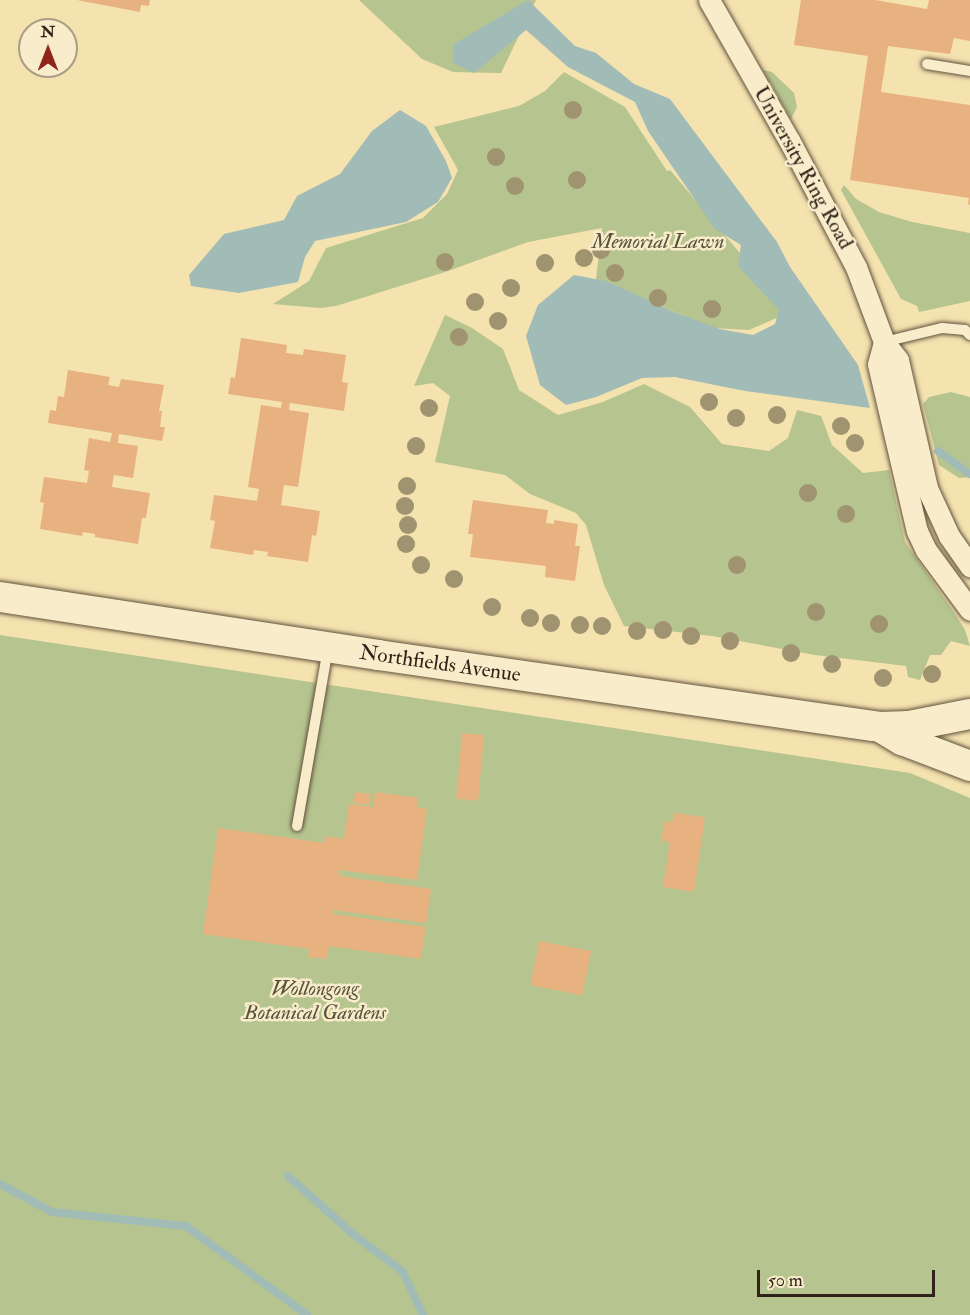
<!DOCTYPE html>
<style>
body{margin:0}
#map{position:relative;width:970px;height:1315px;overflow:hidden;background:#f4e2af;font-family:"IM FELL Double Pica",serif}
div>[style]{position:absolute}
.green>*{inset:0;background:#b6c48f}
.water>*{inset:0;background:#a1bbb6}
.stream>*{height:8px;margin:-4px;padding:0 4px;transform-origin:4px;border-radius:4px;background:#a1bbb6}
.building>*{inset:0;background:#e7b280;transform-origin:0 0}
.roads{filter:drop-shadow(0 0 2px #62533e) drop-shadow(0 0 2px #62533e)}
.service>*{height:10px;margin:-5px;padding:0 5px;transform-origin:5px;border-radius:5px;background:#f8eccb}
.minor>*{height:21px;margin:-10.5px;padding:0 10.5px;transform-origin:10.5px;border-radius:10.5px;background:#f8eccb}
.secondary>*{height:30px;margin:-15px;padding:0 15px;transform-origin:15px;border-radius:15px;background:#f8eccb}
.trees>*{width:18px;height:18px;margin:-9px;border-radius:50%;background:#9f9370}
span{translate:-50% -50%;white-space:nowrap;text-align:center;line-height:1.15;-webkit-text-stroke:5px #f8eccb;paint-order:stroke}
.street-label{font-size:21px;color:#312319}
.park-label{font-size:21px;color:#59533c;font-style:italic}
.north{position:absolute;left:18px;top:18px;width:60px;height:60px;box-sizing:border-box;background:#f8eccb;border:2px solid #a89c84;border-radius:50%;rotate:0deg;font-size:16px;font-weight:700;line-height:24px;text-align:center;color:#312319}
.north::after{content:'';display:block;margin:auto;width:21px;height:27px;background:#8f2418;clip-path:polygon(50% 0,100% 100%,50% 72%,0 100%)}
.scale{position:absolute;left:757px;top:1270px;width:178px;height:27px;box-sizing:border-box;border:3px solid #312319;border-top:0;padding-left:8px;font-size:18px;line-height:21px;white-space:nowrap;color:#312319;-webkit-text-stroke:4px #f8eccb;paint-order:stroke}
</style>
<div id="map">
<div class="green">
<div style="clip-path:polygon(359px 0,536px 0,501px 73px,453px 72px,422px 59px)"></div>
<div style="clip-path:polygon(763px 70px,772px 72px,794px 93px,797px 107px,791px 119px)"></div>
<div style="clip-path:polygon(564px 72px,625px 107px,667px 171px,670px 170px,781px 302px,781px 316px,749px 330px,713px 328px,596px 279px,602px 228px,528px 242px,445px 272px,336px 306px,320px 308px,273px 304px,309px 281px,326px 248px,423px 218px,447px 194px,458px 170px,434px 127px,519px 106px,545px 91px)"></div>
<div style="clip-path:polygon(844px 185px,856px 199px,879px 212px,912px 222px,970px 233px,970px 301px,919px 312px,917px 306px,901px 299px,841px 190px)"></div>
<div style="clip-path:polygon(445px 315px,472px 328px,503px 349px,519px 390px,558px 415px,603px 402px,644px 384px,690px 407px,722px 444px,769px 451px,788px 438px,797px 410px,821px 416px,832px 445px,863px 473px,889px 470px,905px 542px,955px 614px,965px 630px,970px 646px,951px 641px,941px 655px,930px 655px,920px 680px,908px 677px,906px 666px,815px 655px,712px 636px,624px 626px,604px 585px,586px 525px,576px 513px,530px 494px,505px 475px,435px 462px,450px 396px,433px 383px,414px 386px)"></div>
<div style="clip-path:polygon(951px 392px,970px 397px,970px 477px,959px 478px,939px 465px,923px 404px,929px 397px)"></div>
<div style="clip-path:polygon(0 635px,910px 773px,970px 798px,970px 1315px,0 1315px)"></div>
</div>
<div class="water">
<div style="clip-path:polygon(528px 0,575px 46px,596px 53px,634px 84px,670px 99px,777px 242px,790px 267px,858px 365px,870px 408px,745px 391px,675px 377px,642px 378px,596px 397px,566px 405px,540px 385px,526px 336px,538px 305px,574px 275px,606px 281px,674px 312px,720px 329px,753px 335px,775px 324px,779px 310px,738px 266px,741px 245px,715px 229px,648px 131px,635px 102px,568px 67px,526px 30px,474px 73px,453px 63px,454px 44px)"></div>
<div style="clip-path:polygon(400px 110px,426px 126px,446px 161px,452px 178px,438px 202px,406px 222px,315px 241px,305px 257px,298px 282px,239px 293px,191px 286px,189px 275px,224px 234px,284px 220px,297px 196px,340px 174px,372px 131px)"></div>
</div>
<div class="stream">
<div style="left:938px;top:451px;width:39px;rotate:36deg"></div>
<div style="left:288px;top:1176px;width:89px;rotate:41.8deg"></div>
<div style="left:354px;top:1235px;width:61px;rotate:37.1deg"></div>
<div style="left:403px;top:1272px;width:47px;rotate:65.1deg"></div>
<div style="left:0;top:1184px;width:59px;rotate:28.3deg"></div>
<div style="left:52px;top:1212px;width:135px;rotate:6deg"></div>
<div style="left:186px;top:1226px;width:150px;rotate:36.3deg"></div>
</div>
<div class="building">
<div style="clip-path:polygon(77px 0,150px 0,149px 6px,141px 5px,140px 12px)"></div>
<div style="clip-path:polygon(801px 0,875px 0,927px 9px,929px 0,970px 0,970px 41px,954px 38px,950px 54px,888px 46px,881px 92px,970px 105px,970px 205px,968px 204px,969px 198px,850px 180px,868px 56px,794px 45px)"></div>
<div style="clip-path:polygon(241px 338px,287px 345px,286px 353px,303px 355px,304px 349px,346px 355px,342px 382px,348px 383px,344px 411px,290px 403px,289px 410px,309px 413px,298px 487px,284px 485px,281px 505px,320px 511px,316px 536px,312px 535px,308px 562px,267px 556px,268px 552px,254px 550px,253px 555px,210px 548px,215px 521px,210px 520px,214px 495px,257px 501px,259px 489px,248px 487px,261px 405px,281px 408px,282px 402px,228px 394px,231px 377px,235px 378px)"></div>
<div style="clip-path:polygon(68px 370px,110px 377px,108px 385px,119px 387px,121px 379px,164px 385px,159px 411px,162px 411px,160px 427px,165px 427px,162px 441px,119px 434px,118px 443px,138px 446px,133px 478px,114px 475px,112px 487px,150px 493px,146px 518px,142px 518px,138px 544px,95px 537px,95px 534px,83px 532px,82px 536px,40px 529px,44px 503px,40px 502px,44px 477px,87px 483px,89px 471px,84px 470px,89px 438px,110px 442px,112px 433px,48px 423px,50px 410px,56px 411px,58px 396px,64px 397px)"></div>
<div style="clip-path:polygon(473px 500px,548px 510px,546px 523px,554px 524px,554px 520px,578px 524px,575px 546px,580px 546px,575px 581px,545px 577px,546px 566px,470px 557px,473px 534px,468px 534px)"></div>
<div style="left:462px;top:733px;width:22px;height:66px;rotate:5deg"></div>
<div style="left:355px;top:792px;width:16px;height:11px;rotate:7deg"></div>
<div style="clip-path:polygon(375px 792px,418px 798px,417px 807px,427px 809px,417px 880px,340px 870px,339px 876px,431px 889px,426px 923px,334px 910px,334px 914px,426px 927px,421px 959px,329px 946px,327px 959px,308px 957px,309px 949px,203px 934px,218px 828px,324px 843px,325px 836px,344px 839px,349px 804px,373px 807px)"></div>
<div style="clip-path:polygon(674px 813px,705px 817px,694px 892px,663px 887px,670px 842px,661px 841px,664px 821px,672px 823px)"></div>
<div style="left:539px;top:941px;width:53px;height:45px;rotate:11deg"></div>
</div>
<div class="roads">
<div class="service">
<div style="left:927px;top:64px;width:44px;rotate:9.2deg"></div>
<div style="left:884px;top:342px;width:60px;rotate:-13.6deg"></div>
<div style="left:942px;top:328px;width:23px;rotate:5deg"></div>
<div style="left:965px;top:330px;width:7px;rotate:45deg"></div>
<div style="left:297px;top:826px;width:180px;rotate:-80.1deg"></div>
</div>
<div class="minor">
<div style="left:709px;top:0;width:161px;rotate:60.3deg"></div>
<div style="left:789px;top:140px;width:144px;rotate:62.2deg"></div>
<div style="left:856px;top:267px;width:80px;rotate:69.5deg"></div>
<div style="left:884px;top:342px;width:23px;rotate:52deg"></div>
<div style="left:898px;top:360px;width:131px;rotate:77.2deg"></div>
<div style="left:927px;top:488px;width:53px;rotate:65.4deg"></div>
<div style="left:949px;top:536px;width:37px;rotate:55deg"></div>
<div style="left:884px;top:342px;width:23px;rotate:105deg"></div>
<div style="left:878px;top:364px;width:171px;rotate:76.9deg"></div>
<div style="left:917px;top:531px;width:21px;rotate:65deg"></div>
<div style="left:926px;top:550px;width:74px;rotate:53.7deg"></div>
</div>
<div class="secondary">
<div style="left:0;top:597px;width:382px;rotate:8.7deg"></div>
<div style="left:378px;top:655px;width:507px;rotate:8.16deg"></div>
<div style="left:880px;top:727px;width:29px;rotate:-2deg"></div>
<div style="left:909px;top:726px;width:62px;rotate:-11.1deg"></div>
<div style="left:880px;top:727px;width:26px;rotate:31deg"></div>
<div style="left:902px;top:740px;width:73px;rotate:20.9deg"></div>
</div>
</div>
<div class="trees">
<div style="left:573px;top:110px"></div>
<div style="left:496px;top:157px"></div>
<div style="left:577px;top:180px"></div>
<div style="left:515px;top:186px"></div>
<div style="left:601px;top:250px"></div>
<div style="left:584px;top:258px"></div>
<div style="left:445px;top:262px"></div>
<div style="left:545px;top:263px"></div>
<div style="left:615px;top:273px"></div>
<div style="left:511px;top:288px"></div>
<div style="left:658px;top:298px"></div>
<div style="left:475px;top:302px"></div>
<div style="left:712px;top:309px"></div>
<div style="left:498px;top:321px"></div>
<div style="left:459px;top:337px"></div>
<div style="left:709px;top:402px"></div>
<div style="left:429px;top:408px"></div>
<div style="left:777px;top:415px"></div>
<div style="left:736px;top:418px"></div>
<div style="left:841px;top:426px"></div>
<div style="left:855px;top:443px"></div>
<div style="left:416px;top:446px"></div>
<div style="left:407px;top:486px"></div>
<div style="left:808px;top:493px"></div>
<div style="left:405px;top:506px"></div>
<div style="left:846px;top:514px"></div>
<div style="left:408px;top:525px"></div>
<div style="left:406px;top:544px"></div>
<div style="left:421px;top:565px"></div>
<div style="left:737px;top:565px"></div>
<div style="left:454px;top:579px"></div>
<div style="left:492px;top:607px"></div>
<div style="left:816px;top:612px"></div>
<div style="left:530px;top:618px"></div>
<div style="left:551px;top:623px"></div>
<div style="left:879px;top:624px"></div>
<div style="left:580px;top:625px"></div>
<div style="left:602px;top:626px"></div>
<div style="left:663px;top:630px"></div>
<div style="left:637px;top:631px"></div>
<div style="left:691px;top:636px"></div>
<div style="left:730px;top:641px"></div>
<div style="left:791px;top:653px"></div>
<div style="left:832px;top:664px"></div>
<div style="left:932px;top:674px"></div>
<div style="left:883px;top:678px"></div>
</div>
<div class="street-label">
<span style="left:803px;top:168px;rotate:61deg">University Ring Road</span>
<span style="left:440px;top:664px;rotate:8deg">Northfields Avenue</span>
</div>
<div class="park-label">
<span style="left:658px;top:242px">Memorial Lawn</span>
<span style="left:315px;top:1001px">Wollongong<br>Botanical Gardens</span>
</div>
<div class="north">N</div>
<div class="scale">50 m</div>
</div>
